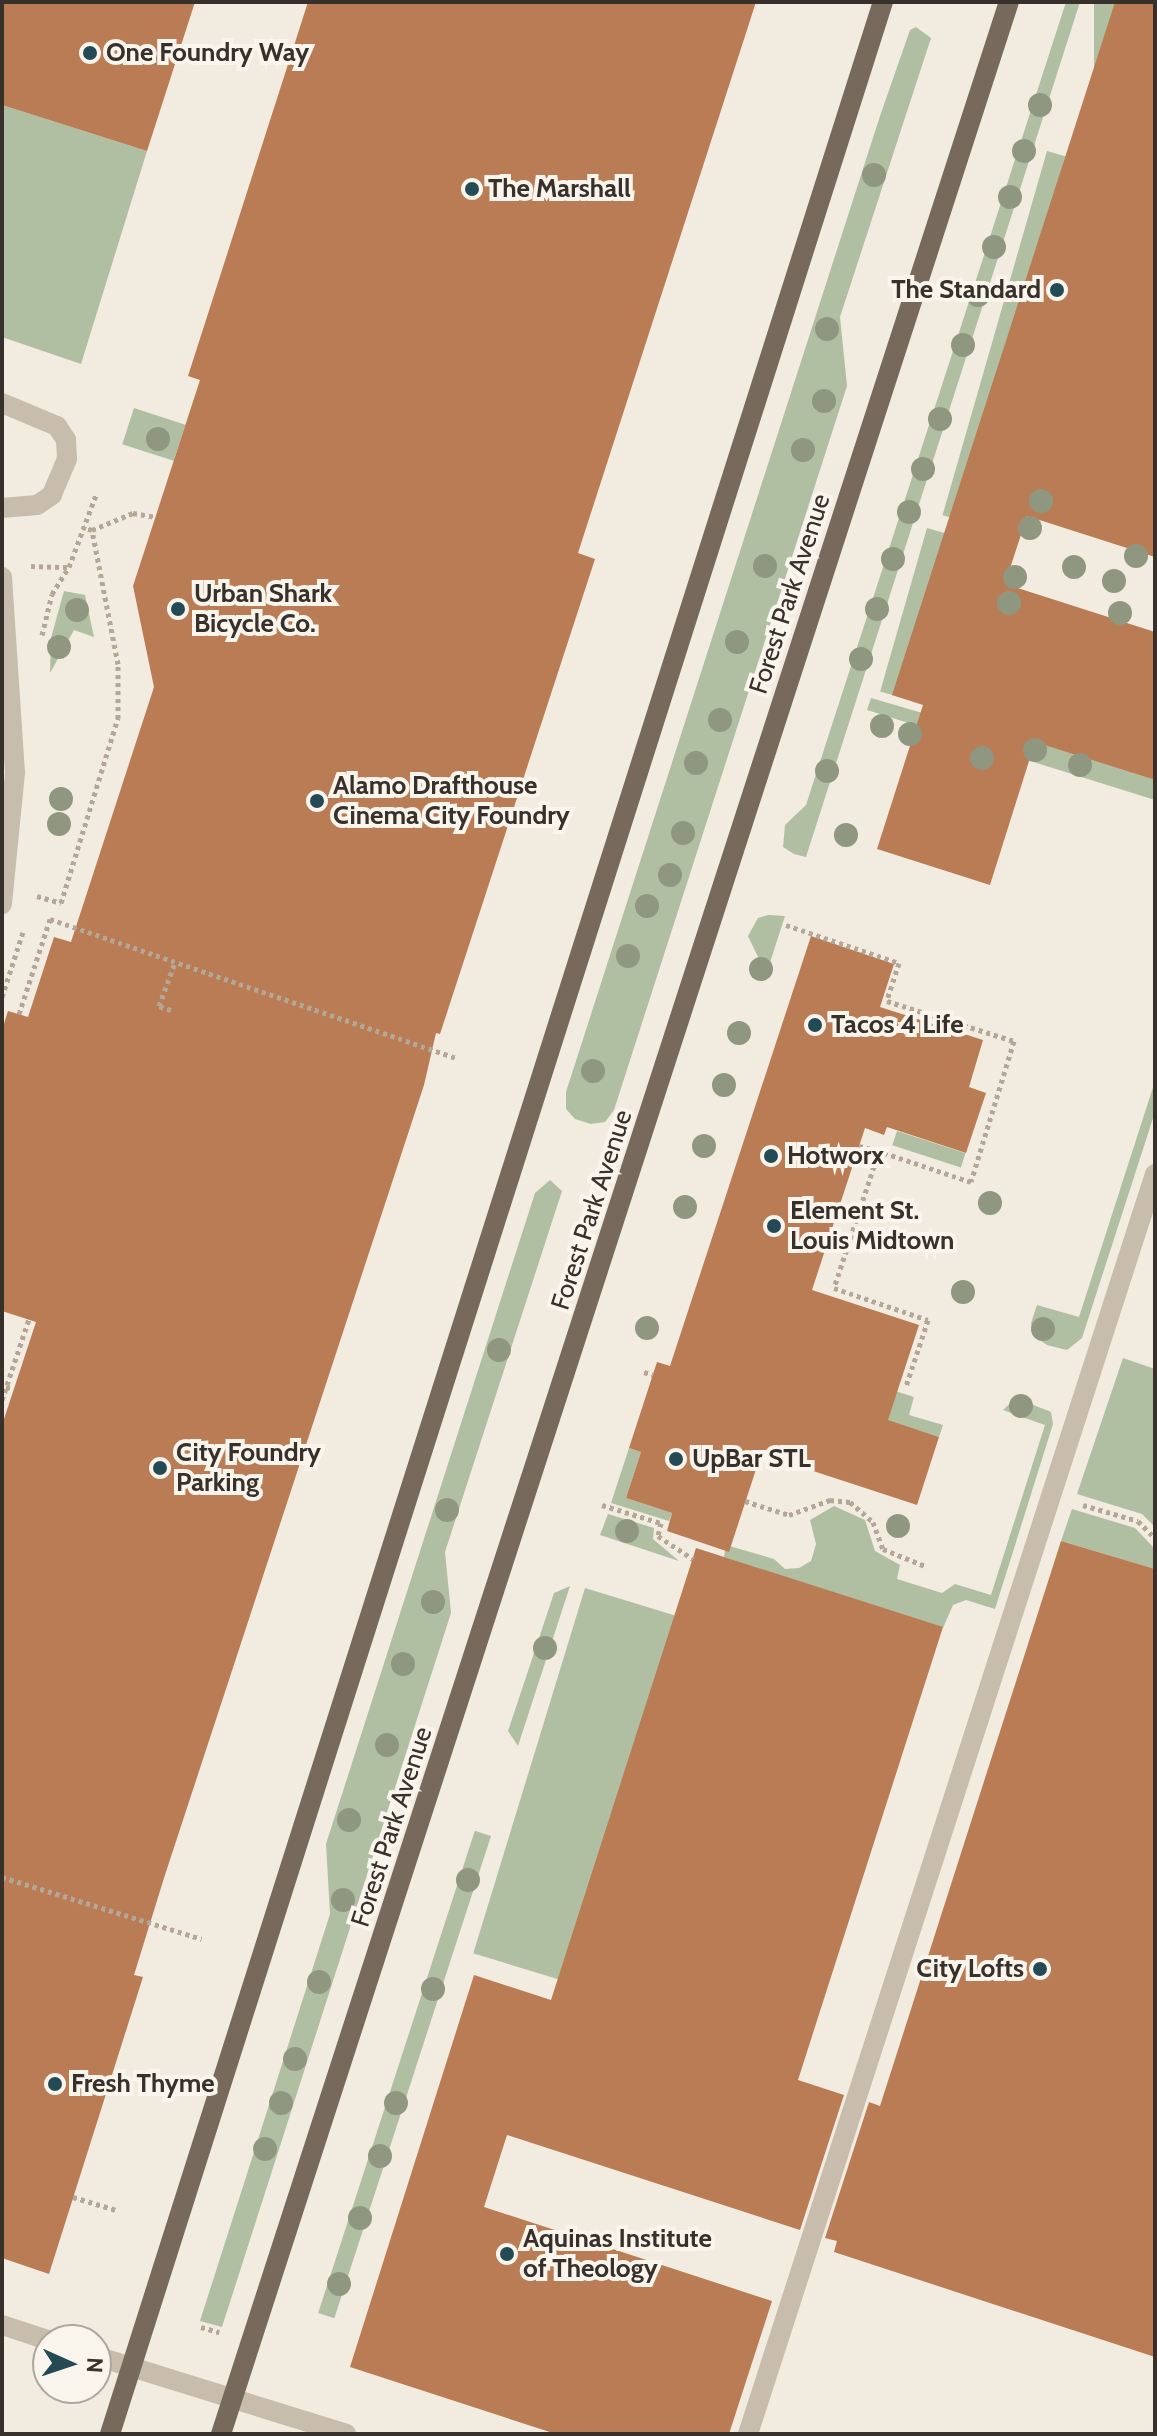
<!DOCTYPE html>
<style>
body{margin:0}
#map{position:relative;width:1157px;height:2436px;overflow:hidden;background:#f1ebe0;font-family:Cabin,sans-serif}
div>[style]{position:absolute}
.green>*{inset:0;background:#b0bfa1;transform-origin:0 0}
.building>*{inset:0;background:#ba7c54}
.path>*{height:5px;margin-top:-2.5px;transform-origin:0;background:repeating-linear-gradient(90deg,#b4a797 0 4px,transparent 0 8px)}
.minor>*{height:20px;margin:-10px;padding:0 10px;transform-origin:10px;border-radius:10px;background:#c8bdac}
.major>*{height:20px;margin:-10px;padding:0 10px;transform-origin:10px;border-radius:10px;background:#776a5d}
.path-bridge>*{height:5px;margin-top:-2.5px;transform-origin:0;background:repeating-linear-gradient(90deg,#b4a797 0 4px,transparent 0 8px)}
.trees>*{width:24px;height:24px;margin:-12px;border-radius:50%;background:#909780}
.dots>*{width:22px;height:22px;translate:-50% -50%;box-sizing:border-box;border:4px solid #f9f5ec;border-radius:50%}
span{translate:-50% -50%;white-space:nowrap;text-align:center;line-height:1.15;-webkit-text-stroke:8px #f9f5ec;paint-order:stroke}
.poi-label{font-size:26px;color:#37302b;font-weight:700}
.left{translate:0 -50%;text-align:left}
.right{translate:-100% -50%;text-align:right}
.street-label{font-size:26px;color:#37302b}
.frame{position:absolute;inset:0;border:4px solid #37302b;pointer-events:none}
.north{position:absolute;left:32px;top:2324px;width:80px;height:80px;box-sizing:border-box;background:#f9f5ec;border:2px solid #aba69f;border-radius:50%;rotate:93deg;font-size:22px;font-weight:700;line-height:32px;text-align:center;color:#37302b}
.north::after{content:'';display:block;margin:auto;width:28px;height:36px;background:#244a55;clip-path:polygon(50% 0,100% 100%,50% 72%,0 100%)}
</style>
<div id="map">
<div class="green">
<div style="clip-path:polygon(1066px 2px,1080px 2px,806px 857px,794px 854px,783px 847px,785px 825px,806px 805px)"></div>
<div style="left:1094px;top:2px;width:21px;height:141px"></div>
<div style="clip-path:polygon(916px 27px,931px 38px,840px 317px,847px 386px,614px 1110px,605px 1122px,591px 1124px,575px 1119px,566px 1109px,566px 1092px,880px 116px,910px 30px)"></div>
<div style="clip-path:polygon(2px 105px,147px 151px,81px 364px,2px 337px)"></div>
<div style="left:1047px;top:151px;width:19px;height:379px;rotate:16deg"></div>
<div style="left:134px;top:408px;width:54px;height:38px;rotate:18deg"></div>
<div style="left:927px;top:528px;width:19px;height:170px;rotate:16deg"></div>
<div style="clip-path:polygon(64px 591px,85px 595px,94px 637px,74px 630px,50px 673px,51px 638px)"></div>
<div style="clip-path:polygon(871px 698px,991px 733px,1005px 732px,1155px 780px,1155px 800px,867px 710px)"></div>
<div style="clip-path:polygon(768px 915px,785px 916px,764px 981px,752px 978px,758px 957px,748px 936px,758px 918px)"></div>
<div style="clip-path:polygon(1155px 1081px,1155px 1112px,1082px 1338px,1067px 1350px,1047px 1345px,1034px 1336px,1031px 1323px,1037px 1305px,1079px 1317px)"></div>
<div style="left:897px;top:1131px;width:72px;height:15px;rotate:18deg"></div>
<div style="clip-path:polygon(550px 1180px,562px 1191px,445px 1552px,451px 1613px,222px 2327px,200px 2321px,330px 1914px,326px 1844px,535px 1193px)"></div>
<div style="clip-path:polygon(1123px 1358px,1155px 1369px,1155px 1527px,1142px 1514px,1077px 1494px)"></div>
<div style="clip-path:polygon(867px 1382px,914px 1397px,909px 1415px,943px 1425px,939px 1437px,858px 1411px)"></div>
<div style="clip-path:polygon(1016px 1398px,1051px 1412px,1053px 1424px,995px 1609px,966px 1600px,953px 1605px,943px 1628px,724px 1557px,726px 1545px,774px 1559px,785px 1569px,799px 1568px,811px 1561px,816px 1544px,810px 1520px,834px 1506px,865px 1520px,875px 1551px,900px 1565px,897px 1579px,942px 1593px,955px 1584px,991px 1595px,1045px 1425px,1003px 1410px)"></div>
<div style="clip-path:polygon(629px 1448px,641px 1452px,626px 1498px,672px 1513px,669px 1521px,611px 1503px)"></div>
<div style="clip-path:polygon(1072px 1509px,1135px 1528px,1155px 1549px,1155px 1569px,1061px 1541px)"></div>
<div style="clip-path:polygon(608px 1514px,654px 1528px,653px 1539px,679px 1561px,600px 1535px)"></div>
<div style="clip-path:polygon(570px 1586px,518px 1746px,508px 1731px,554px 1593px)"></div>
<div style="left:585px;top:1588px;width:94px;height:382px;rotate:17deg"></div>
<div style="left:491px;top:1836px;width:507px;height:17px;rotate:108deg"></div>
</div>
<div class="building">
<div style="clip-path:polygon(2px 2px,195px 2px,147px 151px,2px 105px)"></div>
<div style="clip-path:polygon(308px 2px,756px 2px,578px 553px,595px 559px,440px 1034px,436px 1033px,424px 1085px,164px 1878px,134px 1975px,143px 1977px,49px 2274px,2px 2258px,2px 1425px,36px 1322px,2px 1311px,2px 1030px,8px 1011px,28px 1017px,54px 937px,71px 942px,154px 687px,133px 586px,200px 380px,188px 376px)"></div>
<div style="clip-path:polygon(1115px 2px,1155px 2px,1155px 557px,1027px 516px,1005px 584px,1155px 632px,1155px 780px,1035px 742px,990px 885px,877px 849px,923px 705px,892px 695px)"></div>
<div style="clip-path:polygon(811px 936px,894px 964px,880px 1007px,983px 1040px,969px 1087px,986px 1093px,966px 1153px,887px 1127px,884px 1135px,865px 1128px,812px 1290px,919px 1325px,888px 1420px,939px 1437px,917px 1505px,761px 1454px,729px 1552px,667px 1531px,672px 1513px,626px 1498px,641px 1452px,629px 1448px,657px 1362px,670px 1366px)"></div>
<div style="clip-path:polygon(1061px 1541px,1155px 1569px,1155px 2357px,834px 2252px,837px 2241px,825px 2238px,869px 2102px,880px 2106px)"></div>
<div style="clip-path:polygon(696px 1548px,943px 1627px,798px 2080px,844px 2095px,800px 2230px,507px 2135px,484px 2207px,772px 2301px,729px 2434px,556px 2434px,350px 2367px,474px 1975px,551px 2000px)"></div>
</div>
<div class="path">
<div style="left:92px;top:530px;width:44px;rotate:-22.5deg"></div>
<div style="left:133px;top:513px;width:22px;rotate:10deg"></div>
<div style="left:31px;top:566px;width:38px;rotate:2deg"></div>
<div style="left:42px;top:635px;width:42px;rotate:-76.3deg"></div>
<div style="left:52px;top:594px;width:32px;rotate:-58deg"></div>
<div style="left:69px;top:567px;width:80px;rotate:-69.5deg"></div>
<div style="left:37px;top:896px;width:25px;rotate:16deg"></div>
<div style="left:61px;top:903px;width:194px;rotate:-72.9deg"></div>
<div style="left:118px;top:718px;width:54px;rotate:-90deg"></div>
<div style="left:118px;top:664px;width:136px;rotate:-101deg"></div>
<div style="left:92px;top:530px;width:9px;rotate:-162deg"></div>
<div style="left:786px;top:925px;width:119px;rotate:18.6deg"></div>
<div style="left:899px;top:963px;width:40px;rotate:108deg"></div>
<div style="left:887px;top:1001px;width:133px;rotate:17.5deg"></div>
<div style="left:1014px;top:1041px;width:147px;rotate:107deg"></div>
<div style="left:971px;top:1182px;width:97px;rotate:-161.4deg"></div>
<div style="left:879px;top:1151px;width:144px;rotate:108.2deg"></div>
<div style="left:834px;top:1288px;width:99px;rotate:18.8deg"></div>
<div style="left:928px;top:1320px;width:70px;rotate:108.4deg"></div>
<div style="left:2px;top:997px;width:68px;rotate:-72.1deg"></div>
<div style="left:171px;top:1010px;width:13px;rotate:-162deg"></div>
<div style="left:159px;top:1006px;width:47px;rotate:-70deg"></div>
<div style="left:19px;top:1014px;width:100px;rotate:-71.9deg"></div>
<div style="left:50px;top:919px;width:429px;rotate:18.9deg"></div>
<div style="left:859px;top:1146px;width:21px;rotate:14deg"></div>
<div style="left:644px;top:1372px;width:9px;rotate:18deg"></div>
<div style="left:6px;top:1387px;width:8px;rotate:14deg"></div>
<div style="left:745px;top:1501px;width:46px;rotate:17.7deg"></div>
<div style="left:789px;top:1515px;width:44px;rotate:-20.1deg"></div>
<div style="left:830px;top:1500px;width:20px;rotate:6deg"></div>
<div style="left:850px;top:1502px;width:30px;rotate:41deg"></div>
<div style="left:873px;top:1522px;width:29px;rotate:70deg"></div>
<div style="left:883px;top:1549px;width:45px;rotate:22deg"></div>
<div style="left:602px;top:1505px;width:62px;rotate:17deg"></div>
<div style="left:661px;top:1523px;width:13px;rotate:103deg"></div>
<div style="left:658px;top:1536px;width:42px;rotate:33.3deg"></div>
<div style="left:1083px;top:1505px;width:57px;rotate:16.2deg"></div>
<div style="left:1138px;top:1521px;width:24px;rotate:45deg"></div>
<div style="left:2px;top:1877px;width:209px;rotate:17.2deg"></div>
<div style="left:73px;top:2197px;width:45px;rotate:16.8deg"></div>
<div style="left:201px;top:2327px;width:19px;rotate:16deg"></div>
</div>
<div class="minor">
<div style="left:2px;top:403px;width:60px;rotate:22.7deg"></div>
<div style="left:57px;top:426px;width:17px;rotate:57deg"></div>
<div style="left:66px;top:440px;width:19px;rotate:87deg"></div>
<div style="left:67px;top:459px;width:39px;rotate:113deg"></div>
<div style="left:52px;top:495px;width:18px;rotate:146deg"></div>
<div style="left:37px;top:505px;width:35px;rotate:175deg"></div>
<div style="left:2px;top:577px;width:196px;rotate:86.2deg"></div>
<div style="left:15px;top:773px;width:132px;rotate:95.7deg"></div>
<div style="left:2px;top:2325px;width:48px;rotate:18.1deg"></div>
<div style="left:96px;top:2356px;width:262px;rotate:17.3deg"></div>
<div style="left:748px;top:2434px;width:1324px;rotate:-72.1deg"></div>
</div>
<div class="major">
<div style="left:110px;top:2434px;width:2552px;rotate:-72.37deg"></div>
<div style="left:221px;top:2434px;width:2556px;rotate:-72.05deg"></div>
</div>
<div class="path-bridge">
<div style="left:2px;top:1400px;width:85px;rotate:-71.6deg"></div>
</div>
<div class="trees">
<div style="left:1040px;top:105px"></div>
<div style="left:1024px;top:151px"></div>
<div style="left:874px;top:175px"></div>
<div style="left:1010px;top:197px"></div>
<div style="left:994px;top:247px"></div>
<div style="left:978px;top:295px"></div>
<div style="left:827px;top:329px"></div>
<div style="left:963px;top:345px"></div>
<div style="left:824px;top:401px"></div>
<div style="left:940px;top:419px"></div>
<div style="left:158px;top:439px"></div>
<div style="left:803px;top:450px"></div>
<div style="left:923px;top:469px"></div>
<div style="left:1041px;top:501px"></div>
<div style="left:909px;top:512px"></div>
<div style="left:1030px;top:528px"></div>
<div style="left:1136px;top:556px"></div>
<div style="left:893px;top:559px"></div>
<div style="left:765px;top:566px"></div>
<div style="left:1074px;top:567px"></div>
<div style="left:1015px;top:577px"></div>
<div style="left:1114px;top:581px"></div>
<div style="left:1009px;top:603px"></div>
<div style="left:877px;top:609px"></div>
<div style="left:77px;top:610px"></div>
<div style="left:1120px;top:613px"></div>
<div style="left:737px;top:642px"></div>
<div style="left:59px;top:647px"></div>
<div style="left:861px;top:659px"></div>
<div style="left:720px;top:720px"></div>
<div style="left:882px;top:726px"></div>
<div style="left:910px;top:734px"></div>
<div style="left:1035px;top:750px"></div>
<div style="left:982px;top:758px"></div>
<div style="left:696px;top:763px"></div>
<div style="left:1080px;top:765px"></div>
<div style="left:827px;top:771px"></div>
<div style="left:61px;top:799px"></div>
<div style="left:59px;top:824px"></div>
<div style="left:683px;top:833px"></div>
<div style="left:846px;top:835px"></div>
<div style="left:670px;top:875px"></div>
<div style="left:647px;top:906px"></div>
<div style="left:628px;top:956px"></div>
<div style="left:761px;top:969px"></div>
<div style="left:739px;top:1033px"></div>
<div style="left:593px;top:1071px"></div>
<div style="left:724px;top:1085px"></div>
<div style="left:704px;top:1146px"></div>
<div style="left:990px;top:1203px"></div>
<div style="left:685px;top:1207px"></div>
<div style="left:963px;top:1292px"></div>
<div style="left:647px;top:1328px"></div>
<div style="left:1043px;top:1329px"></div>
<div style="left:499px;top:1350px"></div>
<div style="left:1021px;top:1406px"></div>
<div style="left:447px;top:1510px"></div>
<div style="left:898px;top:1526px"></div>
<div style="left:627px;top:1531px"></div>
<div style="left:433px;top:1602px"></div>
<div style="left:545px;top:1648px"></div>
<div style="left:403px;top:1664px"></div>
<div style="left:387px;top:1745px"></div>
<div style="left:349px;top:1820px"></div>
<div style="left:468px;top:1880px"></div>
<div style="left:343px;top:1900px"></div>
<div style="left:319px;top:1982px"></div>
<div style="left:433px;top:1989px"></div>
<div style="left:295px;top:2059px"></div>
<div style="left:281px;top:2103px"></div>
<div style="left:396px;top:2103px"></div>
<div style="left:265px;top:2149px"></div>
<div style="left:380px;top:2156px"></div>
<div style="left:360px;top:2218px"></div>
<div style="left:339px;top:2284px"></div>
</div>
<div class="dots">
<div style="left:90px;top:53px;background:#244a55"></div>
<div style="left:472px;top:189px;background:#244a55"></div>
<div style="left:1057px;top:290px;background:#244a55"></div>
<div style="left:178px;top:609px;background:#244a55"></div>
<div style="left:317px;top:801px;background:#244a55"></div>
<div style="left:815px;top:1025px;background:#244a55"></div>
<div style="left:771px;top:1156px;background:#244a55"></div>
<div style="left:774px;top:1226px;background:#244a55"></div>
<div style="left:676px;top:1459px;background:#244a55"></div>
<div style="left:160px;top:1468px;background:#244a55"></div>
<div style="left:1040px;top:1969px;background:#244a55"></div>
<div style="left:55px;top:2084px;background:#244a55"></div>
<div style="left:507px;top:2254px;background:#244a55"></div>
</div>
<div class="poi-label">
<span class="left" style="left:106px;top:53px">One Foundry Way</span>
<span class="left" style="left:488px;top:189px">The Marshall</span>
<span class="right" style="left:1041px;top:290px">The Standard</span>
<span class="left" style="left:194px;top:609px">Urban Shark<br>Bicycle Co.</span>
<span class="left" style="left:333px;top:801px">Alamo Drafthouse<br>Cinema City Foundry</span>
<span class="left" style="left:831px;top:1025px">Tacos 4 Life</span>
<span class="left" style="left:787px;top:1156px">Hotworx</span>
<span class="left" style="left:790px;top:1226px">Element St.<br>Louis Midtown</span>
<span class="left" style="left:176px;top:1468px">City Foundry<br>Parking</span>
<span class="left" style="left:692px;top:1459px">UpBar STL</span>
<span class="right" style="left:1024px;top:1969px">City Lofts</span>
<span class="left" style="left:71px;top:2084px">Fresh Thyme</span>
<span class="left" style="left:523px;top:2254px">Aquinas Institute<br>of Theology</span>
</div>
<div class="street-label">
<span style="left:790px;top:594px;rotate:-72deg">Forest Park Avenue</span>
<span style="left:592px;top:1210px;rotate:-72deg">Forest Park Avenue</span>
<span style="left:392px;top:1827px;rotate:-72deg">Forest Park Avenue</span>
</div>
<div class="frame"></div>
<div class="north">N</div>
</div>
